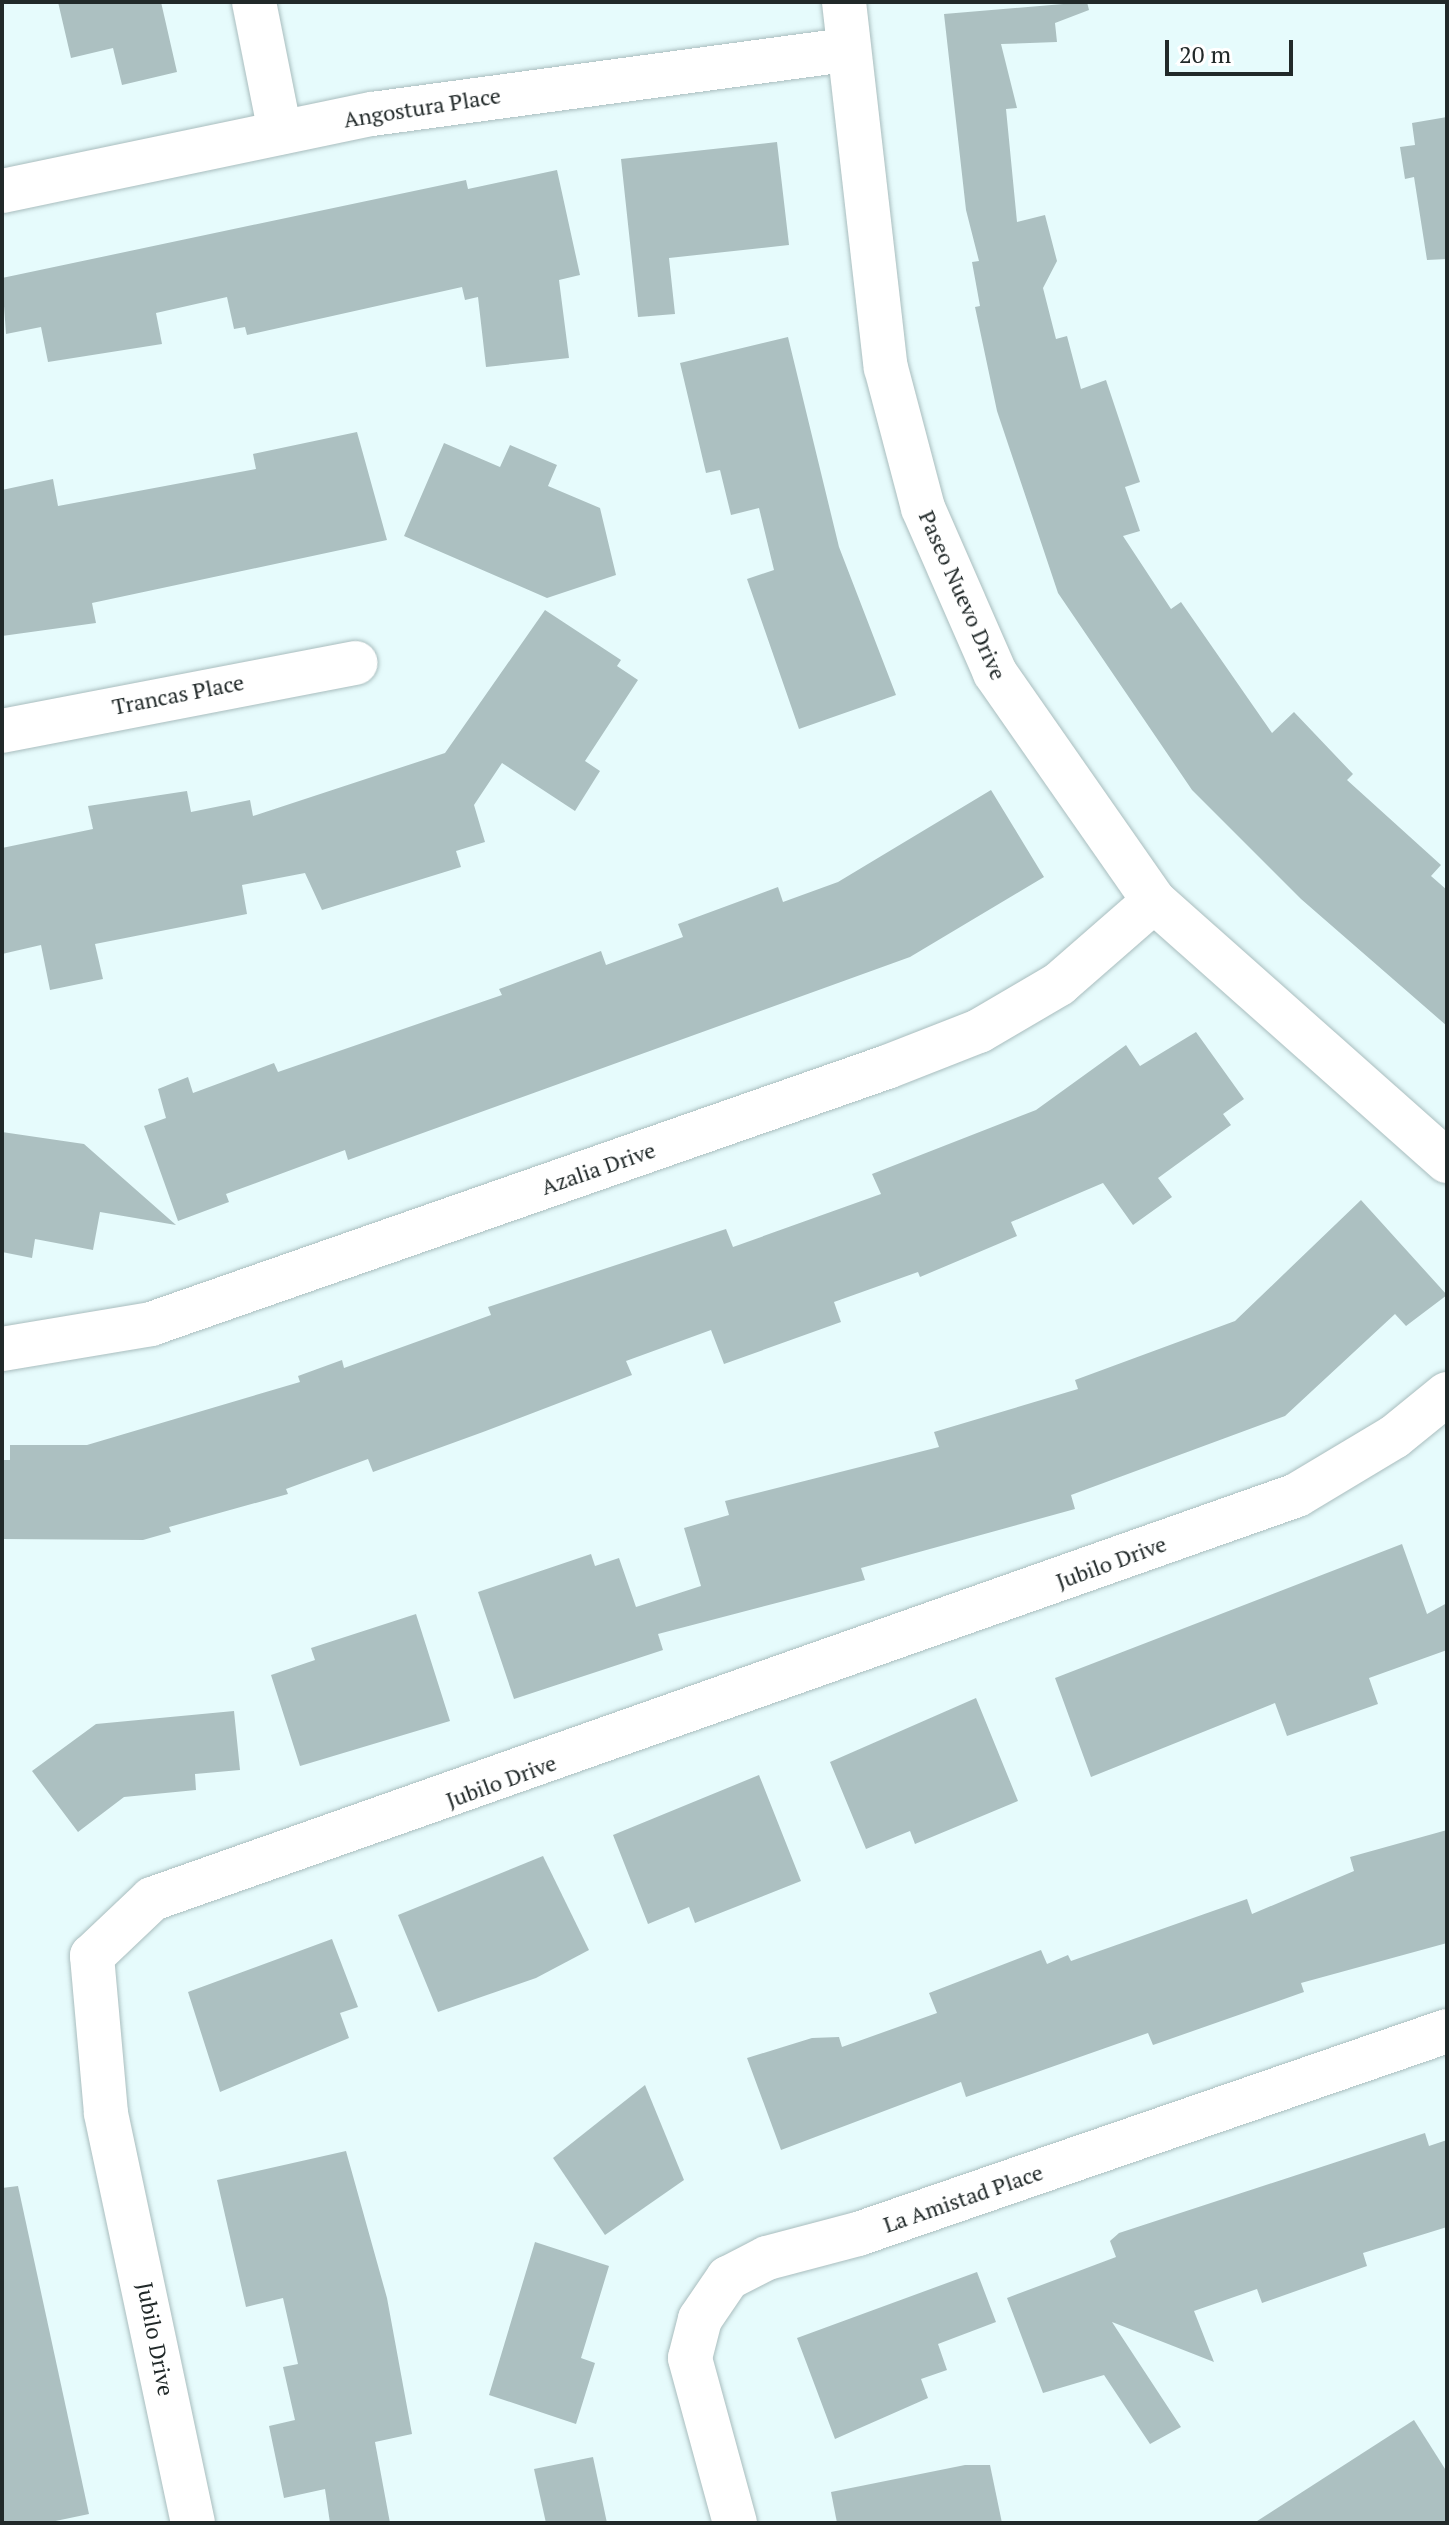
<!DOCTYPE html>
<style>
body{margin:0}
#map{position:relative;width:1449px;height:2525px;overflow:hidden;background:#e6fbfc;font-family:"PT Serif",serif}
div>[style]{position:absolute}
.building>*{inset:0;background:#acc0c1}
.roads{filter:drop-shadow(0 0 2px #a9bdbe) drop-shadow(0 0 2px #a9bdbe)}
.minor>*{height:44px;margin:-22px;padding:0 22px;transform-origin:22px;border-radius:22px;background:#fff}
span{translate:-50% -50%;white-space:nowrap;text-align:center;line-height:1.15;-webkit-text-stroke:8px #fff;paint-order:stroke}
.street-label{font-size:22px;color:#212929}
.frame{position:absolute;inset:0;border:4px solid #212929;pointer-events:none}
.scale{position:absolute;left:1165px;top:40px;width:128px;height:36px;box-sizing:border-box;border:4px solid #212929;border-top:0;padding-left:10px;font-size:24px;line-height:28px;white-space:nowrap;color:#212929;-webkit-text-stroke:6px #fff;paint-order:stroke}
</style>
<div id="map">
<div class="building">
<div style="clip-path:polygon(58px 2px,161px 2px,177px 72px,122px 85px,113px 48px,71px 58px)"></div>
<div style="clip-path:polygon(1087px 2px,1089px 10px,1055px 23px,1057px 42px,1001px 44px,1017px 108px,1006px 109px,1017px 222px,1045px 215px,1057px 261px,1043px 288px,1056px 339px,1067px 336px,1081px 389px,1106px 380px,1140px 482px,1125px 487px,1140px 531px,1123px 536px,1171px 609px,1181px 602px,1272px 733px,1294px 712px,1353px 774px,1347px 780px,1441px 865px,1431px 876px,1447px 890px,1447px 1026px,1301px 899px,1192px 790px,1058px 593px,997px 411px,975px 307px,980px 306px,972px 262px,979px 261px,966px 210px,944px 14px)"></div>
<div style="clip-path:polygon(1447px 117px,1447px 259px,1427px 260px,1414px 177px,1405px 179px,1400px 147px,1415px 145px,1412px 123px)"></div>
<div style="clip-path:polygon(777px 142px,789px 245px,669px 258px,675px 314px,638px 317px,621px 159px)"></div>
<div style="clip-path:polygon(557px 170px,580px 275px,559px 280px,569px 358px,486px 367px,478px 297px,465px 300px,462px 287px,247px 335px,245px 327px,234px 329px,227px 297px,156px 313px,162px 344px,48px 362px,41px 327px,6px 334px,2px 278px,466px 180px,468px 189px)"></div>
<div style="clip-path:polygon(788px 337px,839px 547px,896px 695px,799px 729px,747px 579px,774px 570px,759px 508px,731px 515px,720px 470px,706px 473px,680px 363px)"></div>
<div style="clip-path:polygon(357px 432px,387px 540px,92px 603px,96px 623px,2px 636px,2px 490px,53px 479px,58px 506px,256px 469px,253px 454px)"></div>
<div style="clip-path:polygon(444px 443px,500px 467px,510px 445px,557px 465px,548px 486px,600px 508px,616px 575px,547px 598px,404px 536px)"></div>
<div style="clip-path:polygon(545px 610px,621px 660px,617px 666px,638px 680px,585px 761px,600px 771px,575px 811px,502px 763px,474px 805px,485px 842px,456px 851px,461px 867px,322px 910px,305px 873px,242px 885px,247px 914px,95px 944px,103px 979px,50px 990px,41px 945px,2px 954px,2px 848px,93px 829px,88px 806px,187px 791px,191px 812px,250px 800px,253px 816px,445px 753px)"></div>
<div style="clip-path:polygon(991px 790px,1044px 877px,910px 957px,348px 1160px,345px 1150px,226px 1194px,229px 1202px,178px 1221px,144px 1126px,166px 1118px,158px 1089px,188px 1077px,193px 1093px,274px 1063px,278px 1072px,502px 995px,499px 989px,601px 951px,606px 965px,683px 937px,678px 924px,778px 887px,783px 902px,838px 882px)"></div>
<div style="clip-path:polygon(1196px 1032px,1244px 1099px,1223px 1114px,1231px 1125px,1158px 1178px,1172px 1197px,1133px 1225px,1103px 1183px,1011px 1222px,1017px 1236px,920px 1277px,918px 1272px,834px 1302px,841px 1322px,724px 1364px,711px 1330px,626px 1361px,632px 1375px,483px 1432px,373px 1472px,368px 1459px,286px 1489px,288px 1494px,169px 1527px,171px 1532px,143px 1540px,2px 1539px,2px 1460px,10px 1460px,10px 1445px,87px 1445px,300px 1382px,298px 1376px,342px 1360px,344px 1368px,491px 1315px,488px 1307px,726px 1229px,733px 1247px,881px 1194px,872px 1174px,1036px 1110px,1126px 1045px,1140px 1066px)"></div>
<div style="clip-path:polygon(2px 1132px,84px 1144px,176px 1225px,100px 1212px,93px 1250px,35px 1239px,32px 1258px,2px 1252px)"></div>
<div style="clip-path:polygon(1361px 1200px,1447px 1295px,1406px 1326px,1395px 1314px,1285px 1416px,1071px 1495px,1075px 1509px,861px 1568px,865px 1580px,658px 1634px,663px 1650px,514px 1699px,478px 1592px,591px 1554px,595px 1566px,619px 1558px,636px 1607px,701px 1586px,684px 1528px,729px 1515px,725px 1501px,939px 1447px,934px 1432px,1078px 1389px,1075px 1380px,1235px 1321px)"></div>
<div style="clip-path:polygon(1402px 1544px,1427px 1614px,1447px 1603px,1447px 1650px,1369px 1678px,1378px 1704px,1287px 1736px,1275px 1703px,1091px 1777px,1055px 1678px)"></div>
<div style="clip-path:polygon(416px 1614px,450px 1721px,300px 1766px,271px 1675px,315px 1660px,311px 1648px)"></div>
<div style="clip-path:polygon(976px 1698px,1018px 1801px,915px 1844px,910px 1831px,866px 1849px,830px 1762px)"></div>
<div style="clip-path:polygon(234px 1711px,240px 1770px,195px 1774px,196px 1790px,124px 1797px,78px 1832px,32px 1771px,96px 1724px)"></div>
<div style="clip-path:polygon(759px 1775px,801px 1881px,695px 1923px,689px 1907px,648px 1924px,613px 1835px)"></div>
<div style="clip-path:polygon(1447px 1830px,1447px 1943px,1301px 1983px,1304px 1992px,1153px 2045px,1148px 2033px,966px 2097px,961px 2082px,781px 2150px,747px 2058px,812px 2038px,839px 2037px,842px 2047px,937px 2013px,929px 1993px,1041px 1950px,1047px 1964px,1068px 1955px,1071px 1961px,1247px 1899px,1252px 1914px,1354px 1871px,1350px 1857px)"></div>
<div style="clip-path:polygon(543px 1856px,589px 1950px,536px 1978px,438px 2012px,398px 1915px)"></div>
<div style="clip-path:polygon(332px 1939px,358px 2007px,340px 2013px,349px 2038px,220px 2092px,188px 1992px)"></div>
<div style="clip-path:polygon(645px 2085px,684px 2180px,605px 2235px,553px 2158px)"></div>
<div style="clip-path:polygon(1425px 2133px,1429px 2146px,1447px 2140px,1447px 2227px,1363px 2253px,1367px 2266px,1262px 2303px,1257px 2289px,1194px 2311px,1214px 2362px,1112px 2322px,1181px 2427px,1150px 2444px,1104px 2375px,1043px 2393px,1007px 2298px,1116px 2257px,1110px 2241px,1119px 2233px)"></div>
<div style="clip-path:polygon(346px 2151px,387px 2298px,412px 2434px,375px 2442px,390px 2523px,330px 2523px,325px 2489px,284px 2498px,269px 2426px,295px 2420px,283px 2367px,298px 2364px,283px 2298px,246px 2307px,217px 2180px)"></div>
<div style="clip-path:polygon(18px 2186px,89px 2514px,46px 2523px,2px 2523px,2px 2188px)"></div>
<div style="clip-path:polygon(535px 2242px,609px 2266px,581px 2358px,595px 2363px,576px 2424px,489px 2395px)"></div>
<div style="clip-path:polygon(977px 2272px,996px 2322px,938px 2344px,947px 2370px,921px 2379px,928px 2398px,835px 2439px,797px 2338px)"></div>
<div style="clip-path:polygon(1414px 2420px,1447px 2472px,1447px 2523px,1254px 2523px)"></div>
<div style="clip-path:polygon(593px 2457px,607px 2523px,546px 2523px,534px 2469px)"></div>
<div style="clip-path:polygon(965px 2465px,990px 2465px,1002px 2523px,837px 2523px,831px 2492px)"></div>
</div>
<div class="roads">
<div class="minor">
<div style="left:254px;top:2px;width:133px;rotate:78.7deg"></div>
<div style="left:844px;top:2px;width:368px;rotate:83.5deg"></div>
<div style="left:886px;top:368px;width:145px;rotate:75.2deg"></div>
<div style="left:923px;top:508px;width:180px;rotate:66.4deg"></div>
<div style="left:995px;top:673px;width:278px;rotate:55.1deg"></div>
<div style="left:1154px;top:901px;width:392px;rotate:41.6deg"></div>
<div style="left:2px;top:191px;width:378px;rotate:-11.8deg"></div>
<div style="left:372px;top:114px;width:479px;rotate:-7.7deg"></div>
<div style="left:2px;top:731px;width:360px;rotate:-10.9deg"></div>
<div style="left:2px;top:1349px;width:151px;rotate:-9.5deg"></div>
<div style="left:151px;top:1324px;width:780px;rotate:-19.25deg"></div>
<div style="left:887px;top:1067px;width:99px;rotate:-21.4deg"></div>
<div style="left:979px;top:1031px;width:93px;rotate:-30.4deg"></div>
<div style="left:1059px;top:984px;width:126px;rotate:-41.1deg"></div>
<div style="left:193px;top:2523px;width:419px;rotate:-102deg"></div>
<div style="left:106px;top:2113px;width:158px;rotate:-95.1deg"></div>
<div style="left:92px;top:1956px;width:83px;rotate:-43.5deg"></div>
<div style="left:152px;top:1899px;width:1214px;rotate:-19.43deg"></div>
<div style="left:1297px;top:1495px;width:113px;rotate:-30.9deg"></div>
<div style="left:1394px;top:1437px;width:68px;rotate:-39.1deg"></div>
<div style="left:735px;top:2523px;width:171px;rotate:-105.3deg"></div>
<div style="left:690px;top:2358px;width:40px;rotate:-75.6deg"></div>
<div style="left:700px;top:2319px;width:50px;rotate:-55.7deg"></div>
<div style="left:728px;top:2278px;width:44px;rotate:-27.1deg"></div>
<div style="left:767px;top:2258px;width:94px;rotate:-14.8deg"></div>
<div style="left:858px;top:2234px;width:623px;rotate:-19.02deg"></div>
</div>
</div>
<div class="street-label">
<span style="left:422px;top:107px;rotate:-9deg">Angostura Place</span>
<span style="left:963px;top:595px;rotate:66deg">Paseo Nuevo Drive</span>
<span style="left:178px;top:694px;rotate:-11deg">Trancas Place</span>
<span style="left:598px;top:1168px;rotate:-19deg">Azalia Drive</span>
<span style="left:1111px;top:1562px;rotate:-20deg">Jubilo Drive</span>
<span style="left:501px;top:1781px;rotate:-20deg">Jubilo Drive</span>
<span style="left:963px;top:2198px;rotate:-19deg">La Amistad Place</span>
<span style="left:156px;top:2339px;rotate:79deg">Jubilo Drive</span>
</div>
<div class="frame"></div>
<div class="scale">20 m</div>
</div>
